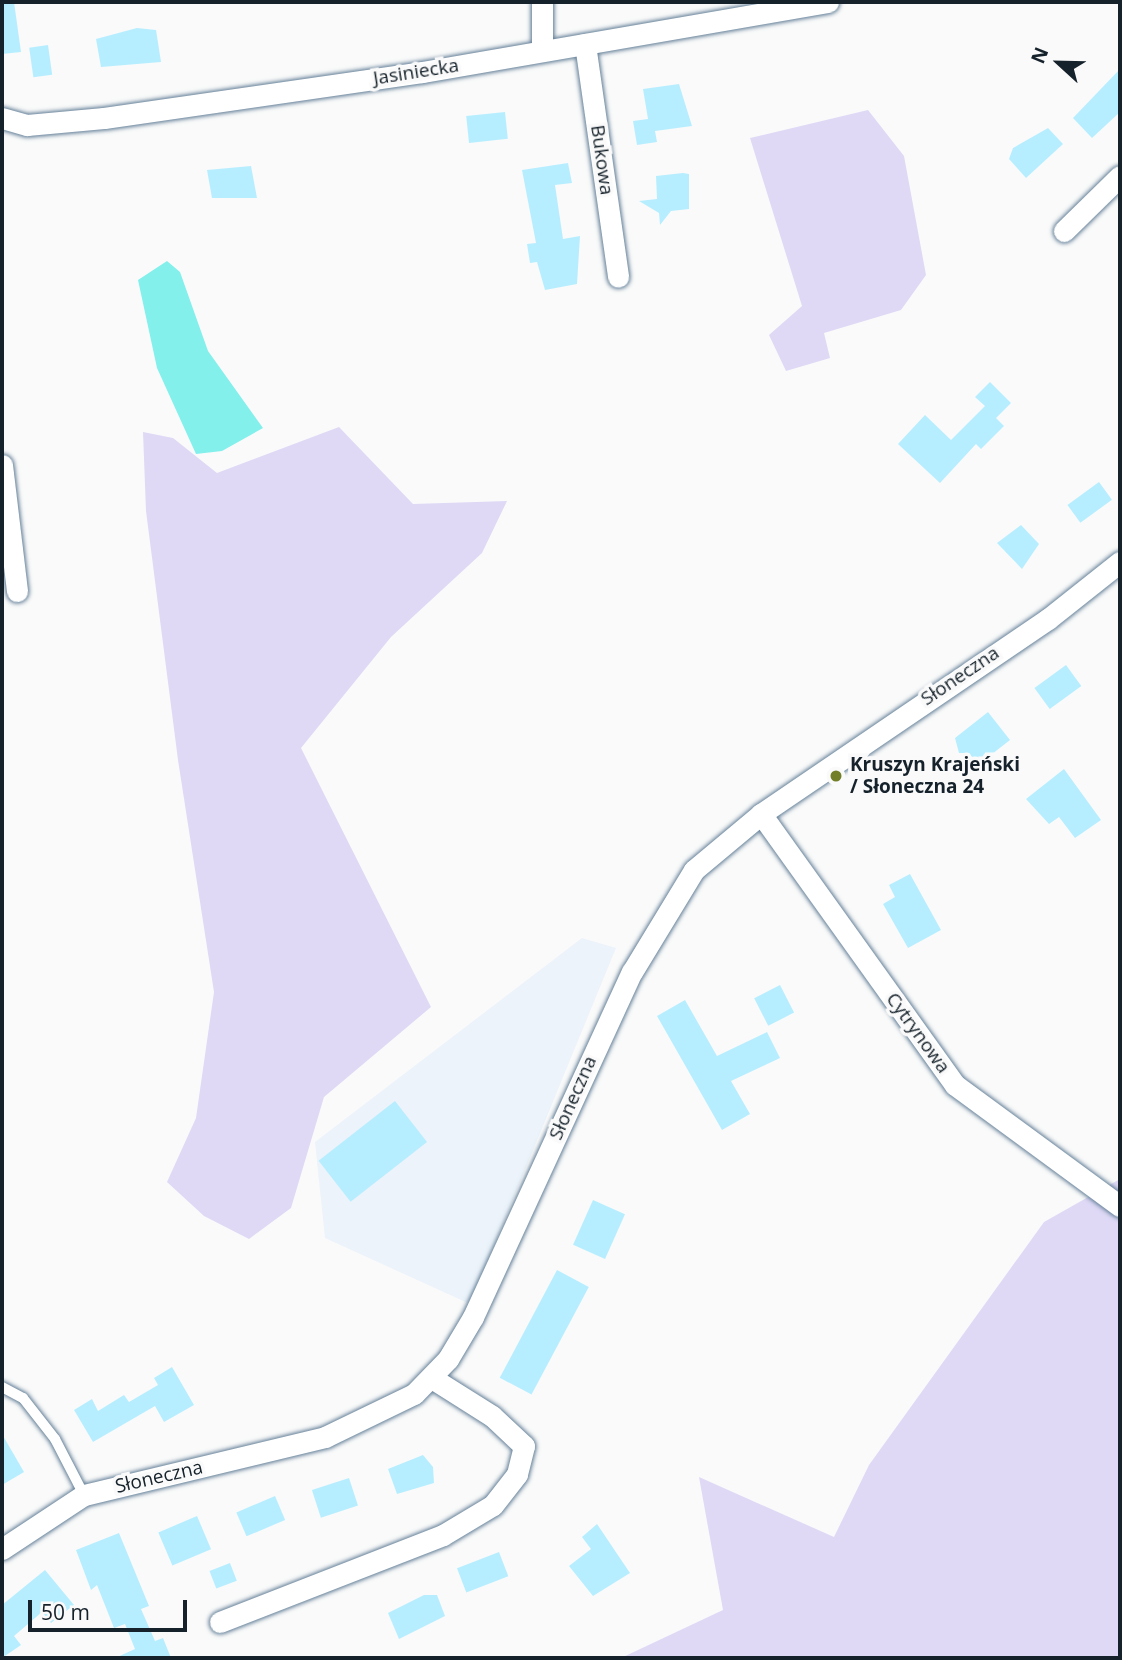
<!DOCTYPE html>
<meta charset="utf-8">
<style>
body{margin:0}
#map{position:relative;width:1122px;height:1660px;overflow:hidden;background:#fafafa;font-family:"Open Sans",sans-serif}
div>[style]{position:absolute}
.built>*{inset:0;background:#ecf3fa}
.green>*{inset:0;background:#dfd9f6}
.water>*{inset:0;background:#83f0ec}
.building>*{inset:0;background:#b7eeff;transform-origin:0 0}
.roads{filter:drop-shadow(0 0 2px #658199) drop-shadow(0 0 2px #658199)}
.lane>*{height:10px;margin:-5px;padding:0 5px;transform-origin:5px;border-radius:5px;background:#fff}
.street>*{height:21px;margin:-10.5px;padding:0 10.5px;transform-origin:10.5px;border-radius:10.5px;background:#fff}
.dots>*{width:19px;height:19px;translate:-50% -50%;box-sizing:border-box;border:4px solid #fafafa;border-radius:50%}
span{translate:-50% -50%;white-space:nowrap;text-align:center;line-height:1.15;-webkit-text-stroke:7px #fafafa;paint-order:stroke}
.street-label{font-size:19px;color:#16222b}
.poi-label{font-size:19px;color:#16222b;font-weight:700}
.left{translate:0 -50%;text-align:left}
.frame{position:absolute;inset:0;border:4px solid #16222b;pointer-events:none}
.north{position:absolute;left:1024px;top:28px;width:70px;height:70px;-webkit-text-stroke:5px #fafafa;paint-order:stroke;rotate:292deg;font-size:19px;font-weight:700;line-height:28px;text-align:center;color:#16222b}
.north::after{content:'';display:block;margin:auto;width:24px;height:32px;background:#16222b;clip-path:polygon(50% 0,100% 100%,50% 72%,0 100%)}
.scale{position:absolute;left:28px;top:1600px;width:159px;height:32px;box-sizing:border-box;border:4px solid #16222b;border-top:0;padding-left:9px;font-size:21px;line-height:24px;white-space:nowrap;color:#16222b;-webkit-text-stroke:5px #fafafa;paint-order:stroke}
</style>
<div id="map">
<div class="built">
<div style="clip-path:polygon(582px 938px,616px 948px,470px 1304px,325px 1238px,315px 1142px)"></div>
</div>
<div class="green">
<div style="clip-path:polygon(868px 110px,904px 156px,926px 275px,901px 310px,824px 333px,830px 358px,786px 371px,769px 335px,802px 306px,750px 138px)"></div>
<div style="clip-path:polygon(339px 427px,413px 504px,507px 501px,482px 553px,391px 637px,301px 748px,431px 1007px,324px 1097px,291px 1208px,249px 1239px,204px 1216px,167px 1182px,196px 1118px,214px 992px,178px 760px,146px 511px,143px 432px,173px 438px,217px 473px)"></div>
<div style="clip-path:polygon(1120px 1179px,1120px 1658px,621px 1658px,723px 1610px,699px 1477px,834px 1537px,869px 1465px,1044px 1222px)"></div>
</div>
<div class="water">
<div style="clip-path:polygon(167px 261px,180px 272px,208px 351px,263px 428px,222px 451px,196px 454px,157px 368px,138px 280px)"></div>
</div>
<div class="building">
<div style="clip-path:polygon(2px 2px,14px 2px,21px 52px,2px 54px)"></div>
<div style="clip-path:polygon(137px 28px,156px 30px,161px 62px,101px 67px,96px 39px)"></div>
<div style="left:48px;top:45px;width:30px;height:19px;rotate:82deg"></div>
<div style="clip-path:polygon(1120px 69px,1120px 112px,1092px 138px,1073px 118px)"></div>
<div style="clip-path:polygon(679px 84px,692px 126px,655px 131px,657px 142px,637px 145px,633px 121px,648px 119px,643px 89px)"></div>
<div style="left:505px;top:112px;width:27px;height:39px;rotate:84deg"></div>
<div style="clip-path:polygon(1048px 128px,1063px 144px,1026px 178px,1009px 159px,1013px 148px)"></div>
<div style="clip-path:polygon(568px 163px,572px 183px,555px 185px,563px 239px,580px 236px,577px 284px,545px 290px,537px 262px,530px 263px,527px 244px,536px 243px,522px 170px)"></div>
<div style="clip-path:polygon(251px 166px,257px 198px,212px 198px,207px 170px)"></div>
<div style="clip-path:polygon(683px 173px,689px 174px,689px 209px,671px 211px,660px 225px,659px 213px,639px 201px,657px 199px,656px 176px)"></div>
<div style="clip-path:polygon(990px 382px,1011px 403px,996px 418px,1004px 426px,981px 449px,976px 444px,940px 483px,898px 444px,925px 415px,951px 440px,985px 406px,975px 397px)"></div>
<div style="left:1099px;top:482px;width:22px;height:39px;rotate:54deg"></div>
<div style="clip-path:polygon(1021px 525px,1039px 544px,1022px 569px,997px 543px)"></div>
<div style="left:1066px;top:665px;width:26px;height:39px;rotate:54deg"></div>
<div style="clip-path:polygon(988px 712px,1010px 740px,978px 765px,969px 753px,959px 753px,955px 738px)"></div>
<div style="clip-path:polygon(1064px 769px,1101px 820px,1075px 838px,1059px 817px,1049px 824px,1026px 799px)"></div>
<div style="clip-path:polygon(910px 874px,941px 930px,908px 948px,883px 904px,895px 897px,889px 885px)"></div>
<div style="left:780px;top:985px;width:31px;height:29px;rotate:63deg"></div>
<div style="clip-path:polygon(685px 1000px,717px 1056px,767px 1032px,780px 1058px,731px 1081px,750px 1114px,722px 1130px,657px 1016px)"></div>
<div style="left:395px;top:1101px;width:52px;height:97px;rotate:52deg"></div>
<div style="left:593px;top:1200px;width:35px;height:49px;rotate:24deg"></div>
<div style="left:557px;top:1270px;width:36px;height:122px;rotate:28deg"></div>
<div style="clip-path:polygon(172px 1367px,194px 1405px,164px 1422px,155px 1406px,93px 1442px,74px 1410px,92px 1399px,98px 1411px,124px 1395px,129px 1402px,158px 1385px,154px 1378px)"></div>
<div style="clip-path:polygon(2px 1434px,24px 1472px,2px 1485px)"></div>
<div style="clip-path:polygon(423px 1455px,433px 1467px,434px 1483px,397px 1494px,388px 1469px)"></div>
<div style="left:349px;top:1478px;width:29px;height:39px;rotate:72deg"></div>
<div style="left:275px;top:1496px;width:26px;height:42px;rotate:67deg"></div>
<div style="left:197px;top:1516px;width:36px;height:42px;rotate:67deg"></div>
<div style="clip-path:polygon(597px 1524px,630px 1573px,593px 1596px,569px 1566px,591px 1549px,582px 1537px)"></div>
<div style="clip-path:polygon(119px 1533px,149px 1606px,141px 1609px,155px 1641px,163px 1638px,171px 1658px,115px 1658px,135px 1649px,125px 1624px,114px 1628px,97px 1585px,91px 1590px,76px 1550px)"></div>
<div style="left:499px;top:1552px;width:26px;height:45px;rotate:69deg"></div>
<div style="left:230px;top:1563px;width:19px;height:22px;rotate:69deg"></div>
<div style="clip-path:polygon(45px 1570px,74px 1605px,51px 1623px,42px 1612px,14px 1636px,21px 1645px,2px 1658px,2px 1605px)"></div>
<div style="clip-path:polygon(424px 1595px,437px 1595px,445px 1616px,399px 1639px,388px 1613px)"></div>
</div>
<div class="roads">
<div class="lane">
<div style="left:2px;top:1387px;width:24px;rotate:28deg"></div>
<div style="left:23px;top:1398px;width:52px;rotate:52deg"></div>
<div style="left:55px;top:1439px;width:63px;rotate:62.6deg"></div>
</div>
<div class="street">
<div style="left:542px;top:2px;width:49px;rotate:90deg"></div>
<div style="left:585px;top:44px;width:235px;rotate:81.9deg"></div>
<div style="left:2px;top:118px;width:26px;rotate:16deg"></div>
<div style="left:27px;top:125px;width:77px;rotate:-5.2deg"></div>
<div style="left:104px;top:118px;width:321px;rotate:-8.2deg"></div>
<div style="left:422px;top:72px;width:412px;rotate:-9.8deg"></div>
<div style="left:1064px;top:231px;width:78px;rotate:-44.5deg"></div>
<div style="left:2px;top:465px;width:127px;rotate:83.2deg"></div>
<div style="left:761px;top:814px;width:333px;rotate:54.4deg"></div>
<div style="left:955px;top:1085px;width:205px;rotate:36.3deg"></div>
<div style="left:2px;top:1549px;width:98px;rotate:-33.4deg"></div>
<div style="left:84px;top:1495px;width:248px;rotate:-13.5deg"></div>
<div style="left:325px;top:1437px;width:99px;rotate:-25.8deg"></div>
<div style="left:414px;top:1394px;width:49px;rotate:-45.8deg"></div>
<div style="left:448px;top:1359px;width:49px;rotate:-59.2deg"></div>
<div style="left:473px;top:1317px;width:380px;rotate:-65.3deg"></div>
<div style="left:632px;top:972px;width:119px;rotate:-58.7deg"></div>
<div style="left:694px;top:870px;width:87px;rotate:-39.9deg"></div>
<div style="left:761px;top:814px;width:347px;rotate:-34.2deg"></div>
<div style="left:1048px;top:619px;width:92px;rotate:-38.4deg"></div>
<div style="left:220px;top:1622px;width:239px;rotate:-21.3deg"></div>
<div style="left:443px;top:1535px;width:58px;rotate:-31deg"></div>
<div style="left:493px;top:1505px;width:39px;rotate:-52deg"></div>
<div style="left:517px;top:1474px;width:29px;rotate:-76deg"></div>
<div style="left:524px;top:1446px;width:44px;rotate:-136.8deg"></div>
<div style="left:492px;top:1416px;width:71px;rotate:-147.7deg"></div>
</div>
</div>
<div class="dots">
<div style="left:836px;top:776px;background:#737e29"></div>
</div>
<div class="street-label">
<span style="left:416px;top:72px;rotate:-9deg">Jasiniecka</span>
<span style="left:602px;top:160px;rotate:82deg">Bukowa</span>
<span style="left:960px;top:676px;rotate:-34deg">Słoneczna</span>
<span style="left:918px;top:1033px;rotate:54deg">Cytrynowa</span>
<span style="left:573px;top:1098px;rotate:-66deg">Słoneczna</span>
<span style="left:159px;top:1477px;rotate:-13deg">Słoneczna</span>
</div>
<div class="poi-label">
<span class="left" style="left:850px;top:776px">Kruszyn Krajeński<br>/ Słoneczna 24</span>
</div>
<div class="frame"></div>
<div class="north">N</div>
<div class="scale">50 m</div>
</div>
